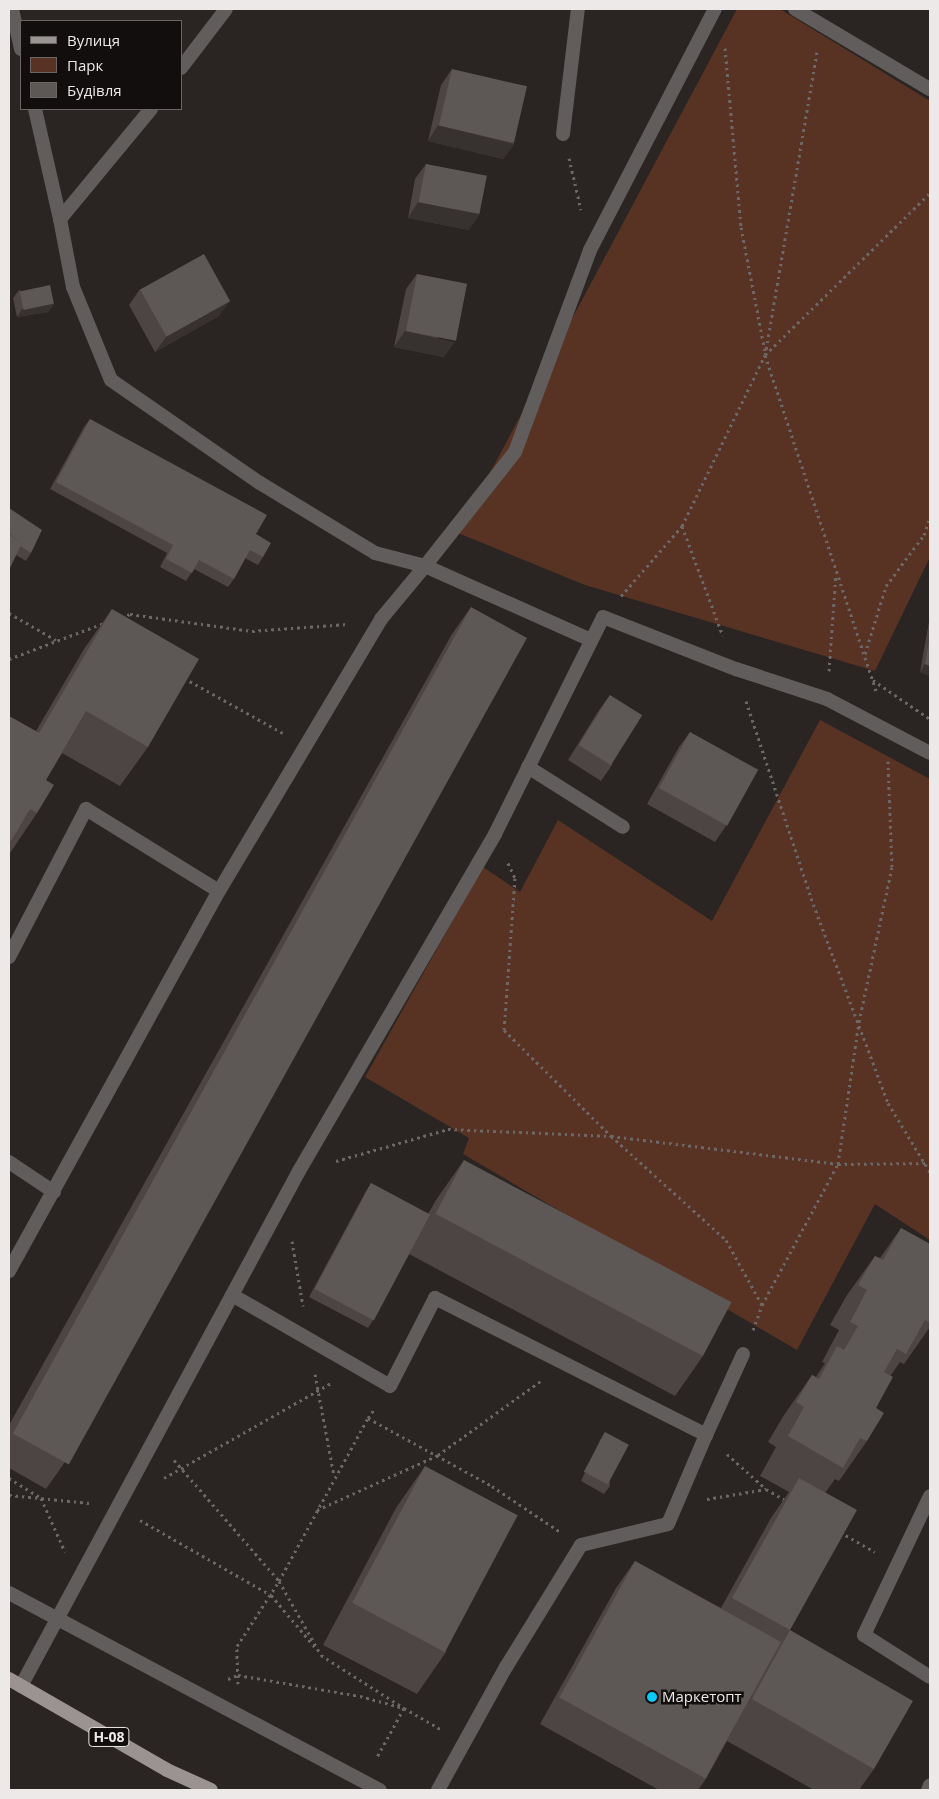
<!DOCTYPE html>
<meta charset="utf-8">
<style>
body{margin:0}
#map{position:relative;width:939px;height:1799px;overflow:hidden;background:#2a2422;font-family:"Open Sans",sans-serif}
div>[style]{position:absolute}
.green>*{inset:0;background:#583324}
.path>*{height:3px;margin-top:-1.5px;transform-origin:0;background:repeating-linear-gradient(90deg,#6d6766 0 2.5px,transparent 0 6.5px)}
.service>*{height:14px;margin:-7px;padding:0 7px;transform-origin:7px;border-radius:7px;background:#605d5c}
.primary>*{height:14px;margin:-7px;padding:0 7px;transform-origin:7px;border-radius:7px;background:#9a9391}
.wall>*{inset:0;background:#4c4543}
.shaded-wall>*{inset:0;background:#37312f}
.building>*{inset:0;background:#5d5755;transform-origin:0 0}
.dots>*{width:14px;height:14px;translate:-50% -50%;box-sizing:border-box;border:2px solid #110e0d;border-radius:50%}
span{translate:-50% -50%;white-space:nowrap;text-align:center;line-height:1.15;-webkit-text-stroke:5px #110e0d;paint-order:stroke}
.shield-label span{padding:1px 4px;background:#110e0d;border:1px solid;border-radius:4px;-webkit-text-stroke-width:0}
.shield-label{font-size:14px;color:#ede9e8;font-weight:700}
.poi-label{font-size:15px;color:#ede9e8}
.left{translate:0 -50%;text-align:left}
.frame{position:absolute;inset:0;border:10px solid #ede9e8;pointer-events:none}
.legend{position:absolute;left:20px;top:20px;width:162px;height:90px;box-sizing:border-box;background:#110e0d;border:1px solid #696665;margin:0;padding:6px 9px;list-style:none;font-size:15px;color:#ede9e8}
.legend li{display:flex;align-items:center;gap:10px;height:25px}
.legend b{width:25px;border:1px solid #696665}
</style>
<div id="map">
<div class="green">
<div style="clip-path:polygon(737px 9px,780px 9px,930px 101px,930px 557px,875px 671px,585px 585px,458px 533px)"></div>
<div style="clip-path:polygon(820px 720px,930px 779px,930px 1240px,875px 1204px,797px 1350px,463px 1154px,469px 1138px,365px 1077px,483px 867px,520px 892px,558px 820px,712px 921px)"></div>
</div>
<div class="path">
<div style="left:725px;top:48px;width:180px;rotate:84.9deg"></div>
<div style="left:741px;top:227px;width:127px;rotate:79.1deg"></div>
<div style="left:817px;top:52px;width:307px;rotate:99.7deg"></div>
<div style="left:765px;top:355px;width:357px;rotate:71.7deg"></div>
<div style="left:569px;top:158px;width:53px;rotate:77deg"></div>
<div style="left:682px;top:526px;width:117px;rotate:69.6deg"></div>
<div style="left:621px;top:596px;width:93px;rotate:-48.9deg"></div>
<div style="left:682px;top:526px;width:190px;rotate:-64.1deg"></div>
<div style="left:765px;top:355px;width:231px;rotate:-44.5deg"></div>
<div style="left:9px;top:613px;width:54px;rotate:29.9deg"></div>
<div style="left:121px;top:617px;width:9px;rotate:-18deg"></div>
<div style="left:130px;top:614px;width:123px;rotate:7.9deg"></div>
<div style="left:252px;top:631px;width:96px;rotate:-4.2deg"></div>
<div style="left:865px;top:654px;width:71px;rotate:-72.8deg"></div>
<div style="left:886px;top:586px;width:64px;rotate:-53.3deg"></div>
<div style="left:924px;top:535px;width:18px;rotate:-71deg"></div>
<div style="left:9px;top:659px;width:102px;rotate:-20.8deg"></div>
<div style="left:829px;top:671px;width:98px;rotate:-85.9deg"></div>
<div style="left:184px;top:678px;width:113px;rotate:29.1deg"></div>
<div style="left:873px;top:680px;width:69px;rotate:34.4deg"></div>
<div style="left:746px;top:701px;width:207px;rotate:71.7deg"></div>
<div style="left:811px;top:898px;width:219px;rotate:69.4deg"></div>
<div style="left:888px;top:1103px;width:81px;rotate:58.7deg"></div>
<div style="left:508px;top:863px;width:17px;rotate:65deg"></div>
<div style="left:515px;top:878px;width:152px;rotate:94.1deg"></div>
<div style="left:504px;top:1030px;width:151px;rotate:44.7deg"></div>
<div style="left:611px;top:1136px;width:155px;rotate:42.1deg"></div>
<div style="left:726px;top:1240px;width:74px;rotate:61deg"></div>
<div style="left:336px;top:1161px;width:116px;rotate:-15.9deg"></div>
<div style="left:448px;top:1129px;width:163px;rotate:2.5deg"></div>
<div style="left:611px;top:1136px;width:229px;rotate:7deg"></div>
<div style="left:838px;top:1164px;width:144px;rotate:-81.6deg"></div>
<div style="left:859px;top:1022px;width:158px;rotate:-78deg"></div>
<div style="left:892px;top:867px;width:106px;rotate:-92.2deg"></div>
<div style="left:292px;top:1241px;width:66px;rotate:80.4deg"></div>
<div style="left:753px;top:1330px;width:27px;rotate:-70deg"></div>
<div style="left:762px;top:1305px;width:160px;rotate:-61.7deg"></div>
<div style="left:838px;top:1164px;width:92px;rotate:-0.6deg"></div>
<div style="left:315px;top:1374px;width:104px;rotate:79.4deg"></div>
<div style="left:368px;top:1418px;width:12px;rotate:-55deg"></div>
<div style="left:727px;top:1454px;width:52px;rotate:41.9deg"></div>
<div style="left:174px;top:1460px;width:160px;rotate:49deg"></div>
<div style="left:279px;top:1581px;width:85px;rotate:60.4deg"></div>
<div style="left:321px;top:1655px;width:98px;rotate:32.6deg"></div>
<div style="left:404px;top:1708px;width:58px;rotate:118.8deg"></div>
<div style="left:9px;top:1478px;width:38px;rotate:32deg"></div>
<div style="left:41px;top:1498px;width:59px;rotate:66deg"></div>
<div style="left:164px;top:1478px;width:194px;rotate:-29.6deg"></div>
<div style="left:9px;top:1495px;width:81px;rotate:5.6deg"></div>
<div style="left:707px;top:1499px;width:60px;rotate:-9.6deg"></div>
<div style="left:766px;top:1489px;width:24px;rotate:30deg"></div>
<div style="left:317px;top:1510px;width:133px;rotate:-24.4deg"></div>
<div style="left:438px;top:1455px;width:128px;rotate:-35.8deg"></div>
<div style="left:140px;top:1520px;width:151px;rotate:29.8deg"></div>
<div style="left:271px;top:1595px;width:68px;rotate:49.8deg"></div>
<div style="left:840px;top:1532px;width:40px;rotate:29.7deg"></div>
<div style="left:228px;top:1679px;width:11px;rotate:-22deg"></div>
<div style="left:238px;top:1675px;width:124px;rotate:9.8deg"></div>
<div style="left:360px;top:1696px;width:46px;rotate:15.3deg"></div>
<div style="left:404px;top:1708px;width:44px;rotate:30.1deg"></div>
<div style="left:238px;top:1684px;width:38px;rotate:-92deg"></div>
<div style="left:237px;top:1646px;width:77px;rotate:-57.1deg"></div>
<div style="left:279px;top:1581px;width:186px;rotate:-61.4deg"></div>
<div style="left:368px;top:1418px;width:141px;rotate:28.7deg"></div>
<div style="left:492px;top:1486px;width:81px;rotate:33.9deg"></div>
</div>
<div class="service">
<div style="left:12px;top:9px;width:41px;rotate:77.3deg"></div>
<div style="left:795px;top:9px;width:157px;rotate:30.7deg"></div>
<div style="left:181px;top:68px;width:74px;rotate:-52.7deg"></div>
<div style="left:35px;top:109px;width:113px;rotate:77.2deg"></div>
<div style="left:151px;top:109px;width:143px;rotate:129.6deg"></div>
<div style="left:60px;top:219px;width:69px;rotate:79.2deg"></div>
<div style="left:73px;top:287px;width:100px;rotate:67.8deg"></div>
<div style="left:111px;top:380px;width:181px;rotate:34.7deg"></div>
<div style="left:260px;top:483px;width:135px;rotate:31.3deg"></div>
<div style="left:375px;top:553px;width:52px;rotate:14.6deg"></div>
<div style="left:425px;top:566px;width:145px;rotate:-51.7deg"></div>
<div style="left:515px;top:452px;width:215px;rotate:-69.6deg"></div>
<div style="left:590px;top:250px;width:271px;rotate:-62.6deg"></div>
<div style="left:563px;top:134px;width:126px;rotate:-83.2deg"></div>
<div style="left:528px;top:767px;width:112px;rotate:32.3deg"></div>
<div style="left:9px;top:957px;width:167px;rotate:-62.5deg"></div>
<div style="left:86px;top:809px;width:156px;rotate:31.7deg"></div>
<div style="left:9px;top:1162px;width:54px;rotate:33.7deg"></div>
<div style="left:9px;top:1271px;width:434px;rotate:-61.1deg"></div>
<div style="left:219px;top:891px;width:317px;rotate:-59.2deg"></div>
<div style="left:381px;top:619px;width:69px;rotate:-50.3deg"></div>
<div style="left:425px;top:566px;width:182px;rotate:24deg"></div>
<div style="left:232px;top:1295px;width:182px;rotate:29.9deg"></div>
<div style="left:390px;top:1386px;width:99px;rotate:-62.9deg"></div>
<div style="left:435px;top:1298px;width:304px;rotate:26.8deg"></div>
<div style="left:706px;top:1435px;width:89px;rotate:-65.4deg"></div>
<div style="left:930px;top:1496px;width:154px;rotate:115.4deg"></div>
<div style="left:864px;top:1635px;width:78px;rotate:32.5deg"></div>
<div style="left:9px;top:1593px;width:420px;rotate:28deg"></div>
<div style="left:21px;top:1686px;width:585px;rotate:-61.64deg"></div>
<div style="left:299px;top:1171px;width:390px;rotate:-59.8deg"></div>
<div style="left:495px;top:834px;width:242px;rotate:-63.5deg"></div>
<div style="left:603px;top:617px;width:143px;rotate:21.4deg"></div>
<div style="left:736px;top:669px;width:96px;rotate:18.2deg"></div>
<div style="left:827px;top:699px;width:116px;rotate:27.7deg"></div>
<div style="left:438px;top:1790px;width:141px;rotate:-61.1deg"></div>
<div style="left:506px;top:1667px;width:143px;rotate:-58.4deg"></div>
<div style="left:581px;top:1545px;width:89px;rotate:-13.6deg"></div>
<div style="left:668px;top:1524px;width:97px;rotate:-66.9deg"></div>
<div style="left:928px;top:1790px;width:5px;rotate:-68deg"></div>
</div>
<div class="primary">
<div style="left:9px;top:1679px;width:182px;rotate:29.9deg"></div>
<div style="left:167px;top:1770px;width:48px;rotate:24.4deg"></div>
</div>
<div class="wall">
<div style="clip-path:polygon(452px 69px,514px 144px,503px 159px,428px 141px,441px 85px)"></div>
<div style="clip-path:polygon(426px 164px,469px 230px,408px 218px,415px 179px)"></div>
<div style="clip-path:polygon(417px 274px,444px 357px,394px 347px,406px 289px)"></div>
<div style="clip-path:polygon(140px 289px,219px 316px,155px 352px,129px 305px)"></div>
<div style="clip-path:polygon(19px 290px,54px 304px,48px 312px,17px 317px,13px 298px)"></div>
<div style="clip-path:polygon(90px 419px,256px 534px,263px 557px,258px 565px,245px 558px,234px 579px,228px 587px,194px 569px,186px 581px,160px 567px,167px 553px,50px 489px,84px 427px)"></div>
<div style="clip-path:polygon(9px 508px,31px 553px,26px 561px,16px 555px)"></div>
<div style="clip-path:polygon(471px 607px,65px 1462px,46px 1489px,9px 1468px,9px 1425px,452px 634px)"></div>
<div style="clip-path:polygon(112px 609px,148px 747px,120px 786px,62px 753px,46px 780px,37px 813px,10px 853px,9px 852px,9px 716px,36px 731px,84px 649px)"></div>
<div style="clip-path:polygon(930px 616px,930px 676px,920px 672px)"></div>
<div style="clip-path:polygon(610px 695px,612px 765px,601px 781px,568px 760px,599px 710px)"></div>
<div style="clip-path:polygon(690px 732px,726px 826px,715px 842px,647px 804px,679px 747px)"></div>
<div style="clip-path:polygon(464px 1160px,703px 1356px,675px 1396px,409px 1254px,373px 1320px,368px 1328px,309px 1297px,366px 1191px,371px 1183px,428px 1214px,436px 1200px)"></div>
<div style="clip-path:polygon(901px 1228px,930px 1244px,930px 1327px,904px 1364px,900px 1362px,891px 1375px,876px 1408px,867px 1441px,839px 1481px,835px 1479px,825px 1493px,790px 1630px,874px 1769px,859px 1790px,814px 1790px,727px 1741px,706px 1779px,698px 1790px,659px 1790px,540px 1724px,616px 1588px,635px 1561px,721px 1608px,771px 1518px,789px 1492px,760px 1476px,776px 1447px,768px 1442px,784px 1415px,812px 1375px,816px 1377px,825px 1363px,822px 1362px,839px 1330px,830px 1325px,847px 1295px,875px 1256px,880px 1258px)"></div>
<div style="clip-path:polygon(605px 1432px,610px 1486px,604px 1494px,581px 1481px,600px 1440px)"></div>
<div style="clip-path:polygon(425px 1466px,446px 1652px,417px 1694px,323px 1645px,396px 1508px)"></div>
</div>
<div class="shaded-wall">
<div style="clip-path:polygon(438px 125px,514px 144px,503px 159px,428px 141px)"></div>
<div style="clip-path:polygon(418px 202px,480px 214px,469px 230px,408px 218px)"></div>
<div style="clip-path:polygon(230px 301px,219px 316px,155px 352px,166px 337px)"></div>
<div style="clip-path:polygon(54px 304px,48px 312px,17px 317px,22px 309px)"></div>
<div style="clip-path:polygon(405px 331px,455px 342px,444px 357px,394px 347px)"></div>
<div style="clip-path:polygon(925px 664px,930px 666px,930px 676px,920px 672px)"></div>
</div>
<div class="building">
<div style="left:452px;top:69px;width:77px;height:58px;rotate:13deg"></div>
<div style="left:426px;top:164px;width:62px;height:39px;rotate:11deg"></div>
<div style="left:204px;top:254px;width:54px;height:73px;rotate:61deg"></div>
<div style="left:417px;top:274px;width:51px;height:58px;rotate:11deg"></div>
<div style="left:50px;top:285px;width:19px;height:31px;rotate:78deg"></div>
<div style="clip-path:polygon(90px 419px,267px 515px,256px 534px,271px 543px,263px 557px,250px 550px,234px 579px,199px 560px,192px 573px,166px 559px,173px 545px,56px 482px)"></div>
<div style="clip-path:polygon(9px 508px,42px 530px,31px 553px,20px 546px,22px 543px,9px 534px)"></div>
<div style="clip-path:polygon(9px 534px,22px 543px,9px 570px)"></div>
<div style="left:471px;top:607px;width:64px;height:945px;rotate:29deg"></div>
<div style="clip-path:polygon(112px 609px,199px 659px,148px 747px,86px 711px,46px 780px,54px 785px,37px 813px,30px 809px,11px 841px,9px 839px,9px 716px,39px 733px)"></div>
<div style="clip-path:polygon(930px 637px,930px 666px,925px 664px)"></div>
<div style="left:610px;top:695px;width:38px;height:59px;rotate:32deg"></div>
<div style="left:690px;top:732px;width:78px;height:64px;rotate:29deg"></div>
<div style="left:464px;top:1160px;width:303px;height:61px;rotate:28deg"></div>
<div style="left:371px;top:1183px;width:67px;height:120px;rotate:28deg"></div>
<div style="clip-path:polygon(901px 1228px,930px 1244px,930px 1323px,925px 1320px,906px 1354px,897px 1349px,884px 1372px,893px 1377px,876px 1408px,884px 1413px,867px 1441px,860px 1438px,843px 1468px,788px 1436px,804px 1407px,796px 1402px,812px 1375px,819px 1379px,837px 1346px,844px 1350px,858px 1326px,850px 1322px,867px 1290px,858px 1285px,875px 1256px,883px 1260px)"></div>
<div style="left:605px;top:1432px;width:27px;height:45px;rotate:28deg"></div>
<div style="left:425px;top:1466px;width:105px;height:155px;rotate:28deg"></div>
<div style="clip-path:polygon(799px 1478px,857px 1510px,790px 1630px,913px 1701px,874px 1769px,752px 1699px,790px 1630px,732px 1598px)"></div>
<div style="left:635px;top:1561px;width:167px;height:156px;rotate:29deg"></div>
</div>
<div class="dots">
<div style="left:652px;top:1697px;background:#06cbf9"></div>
</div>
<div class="shield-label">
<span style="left:109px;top:1737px">Н-08</span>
</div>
<div class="poi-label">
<span class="left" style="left:662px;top:1697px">Маркетопт</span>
</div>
<div class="frame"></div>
<ul class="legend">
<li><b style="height:6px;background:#9a9391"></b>Вулиця</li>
<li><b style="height:14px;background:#583324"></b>Парк</li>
<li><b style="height:14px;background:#5d5755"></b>Будівля</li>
</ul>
</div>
